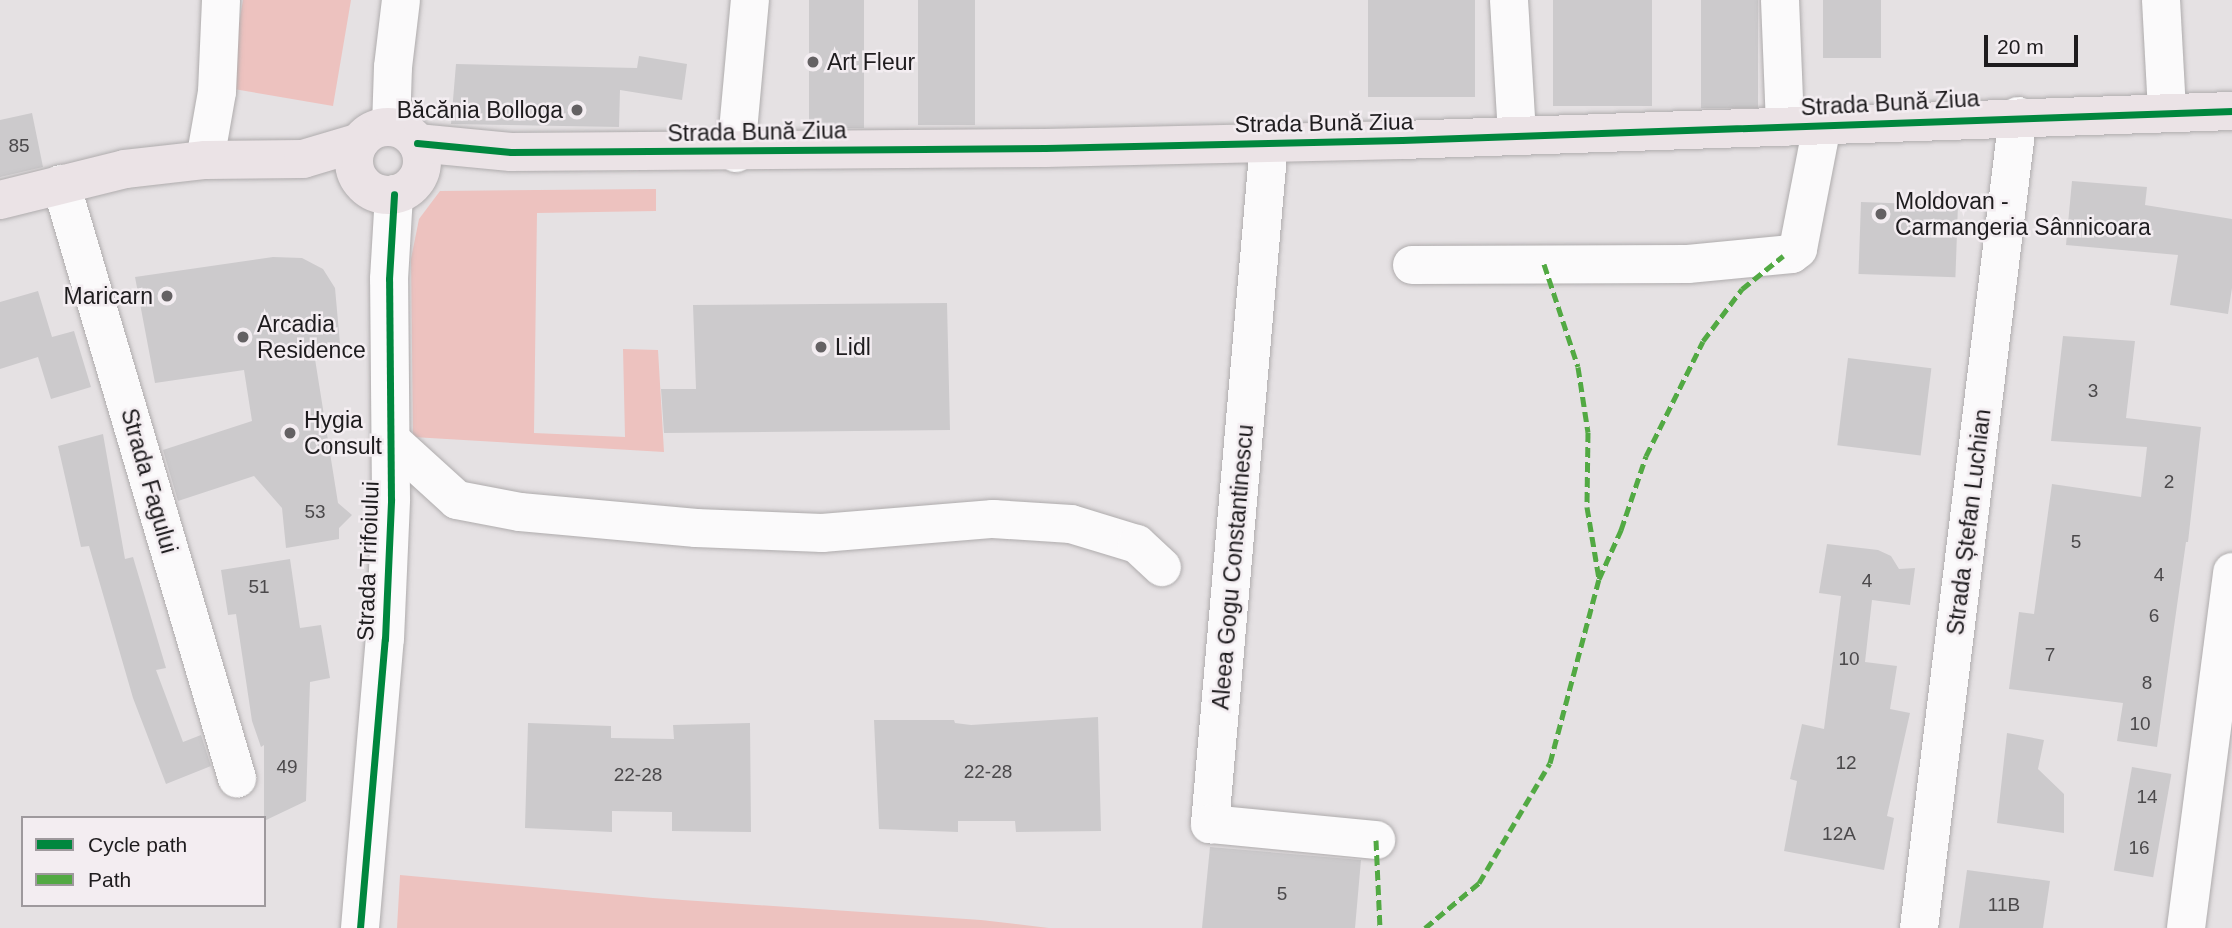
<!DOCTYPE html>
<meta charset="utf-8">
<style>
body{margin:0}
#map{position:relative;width:2232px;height:928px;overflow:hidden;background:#e5e1e3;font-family:Helvetica,sans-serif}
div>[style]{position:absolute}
.green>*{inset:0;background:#edc2bf}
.building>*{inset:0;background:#cccacc;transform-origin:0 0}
.roads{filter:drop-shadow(0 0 2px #afacad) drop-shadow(0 0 2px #afacad)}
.minor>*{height:38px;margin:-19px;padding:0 19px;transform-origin:19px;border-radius:19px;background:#fbfafb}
.major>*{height:38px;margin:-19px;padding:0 19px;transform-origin:19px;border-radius:19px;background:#ebe3e6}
.major>.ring{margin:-19px;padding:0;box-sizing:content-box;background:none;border:38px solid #ebe3e6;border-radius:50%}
.quiet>*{height:5px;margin-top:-2.5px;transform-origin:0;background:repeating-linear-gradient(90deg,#52a943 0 10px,transparent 0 15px)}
.cycleway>*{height:7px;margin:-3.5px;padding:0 3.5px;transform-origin:3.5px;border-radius:3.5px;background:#00873e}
.dots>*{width:19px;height:19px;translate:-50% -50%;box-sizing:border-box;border:4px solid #f3edf1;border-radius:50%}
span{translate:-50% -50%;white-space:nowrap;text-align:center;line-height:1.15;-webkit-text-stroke:5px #f3edf1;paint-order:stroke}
.number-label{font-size:19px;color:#4b494b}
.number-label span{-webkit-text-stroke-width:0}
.poi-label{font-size:23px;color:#1e1c1e}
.left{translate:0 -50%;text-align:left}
.right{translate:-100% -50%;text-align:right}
.street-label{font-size:23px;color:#1e1c1e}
.legend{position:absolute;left:21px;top:816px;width:245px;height:91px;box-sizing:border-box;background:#f3edf1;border:2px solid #9e999d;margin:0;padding:9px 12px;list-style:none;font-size:21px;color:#1e1c1e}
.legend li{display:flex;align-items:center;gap:14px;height:35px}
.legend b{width:35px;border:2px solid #9e999d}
.scale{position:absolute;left:1984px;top:35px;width:94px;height:32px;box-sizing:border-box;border:4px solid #1e1c1e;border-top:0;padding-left:9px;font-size:21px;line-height:24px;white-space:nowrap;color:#1e1c1e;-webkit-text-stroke:5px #f3edf1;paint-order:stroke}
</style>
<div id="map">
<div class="green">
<div style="clip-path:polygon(243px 0,351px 0,333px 106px,228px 88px)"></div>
<div style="clip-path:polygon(656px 189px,656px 211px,537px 213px,534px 433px,625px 437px,623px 349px,658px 350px,664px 452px,413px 437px,411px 259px,419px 219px,440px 191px)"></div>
<div style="clip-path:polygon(400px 875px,653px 898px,981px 920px,1049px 928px,397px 928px)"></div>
</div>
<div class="building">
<div style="left:809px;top:0;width:55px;height:128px"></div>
<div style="left:918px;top:0;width:57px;height:125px"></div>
<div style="left:1368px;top:0;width:107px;height:97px"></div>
<div style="left:1553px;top:0;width:99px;height:106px"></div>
<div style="left:1701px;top:0;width:57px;height:108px"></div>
<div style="left:1823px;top:0;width:58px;height:58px"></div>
<div style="clip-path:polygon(639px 56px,687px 64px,682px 100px,620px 90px,619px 127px,451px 124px,456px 64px,637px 68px)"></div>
<div style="clip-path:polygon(32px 113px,43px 167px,0 177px,0 120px)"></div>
<div style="clip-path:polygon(2072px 181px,2147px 187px,2145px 205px,2232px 219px,2232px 288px,2228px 314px,2170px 305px,2178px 255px,2066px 245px)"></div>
<div style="left:1861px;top:202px;width:97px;height:72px;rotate:2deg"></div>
<div style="clip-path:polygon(273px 257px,302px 258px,323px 269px,335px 288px,341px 355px,315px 359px,338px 503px,352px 515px,339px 528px,339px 539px,286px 548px,282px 508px,254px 476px,178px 501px,163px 450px,252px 421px,244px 370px,155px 383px,135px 277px)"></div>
<div style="clip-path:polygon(38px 291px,52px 337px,74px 331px,91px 387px,51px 399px,38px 357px,0 369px,0 302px)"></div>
<div style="clip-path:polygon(947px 303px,950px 430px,664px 433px,661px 389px,696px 389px,693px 305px)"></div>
<div style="clip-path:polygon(2063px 336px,2135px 341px,2126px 418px,2201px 427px,2188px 542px,2186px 542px,2157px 747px,2117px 741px,2123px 703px,2009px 689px,2019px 612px,2034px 614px,2052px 484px,2141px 497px,2147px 447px,2051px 441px)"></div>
<div style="left:1848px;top:358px;width:84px;height:88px;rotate:7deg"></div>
<div style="clip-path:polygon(103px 434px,125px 559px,133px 557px,166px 668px,156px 670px,183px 742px,201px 735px,211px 766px,166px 784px,133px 698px,89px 546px,81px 547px,58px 446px)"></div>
<div style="clip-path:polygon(1827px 544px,1878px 550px,1891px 556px,1899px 569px,1915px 568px,1910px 605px,1872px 600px,1865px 662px,1897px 666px,1890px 709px,1910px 713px,1887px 816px,1894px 818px,1884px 870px,1784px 851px,1797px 781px,1790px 779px,1802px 724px,1824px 729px,1841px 596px,1819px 593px)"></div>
<div style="clip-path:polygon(290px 559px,300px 628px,321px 625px,330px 678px,310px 682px,306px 801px,264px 821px,264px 745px,261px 747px,252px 721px,236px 614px,228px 615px,221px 570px)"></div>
<div style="clip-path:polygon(1098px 717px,1101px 831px,1016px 832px,1015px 821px,958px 821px,958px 832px,879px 829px,874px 720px,954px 720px,955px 723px,971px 725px)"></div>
<div style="clip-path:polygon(528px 723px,611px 726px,611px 738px,674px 739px,673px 725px,750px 723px,751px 832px,672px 831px,672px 812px,612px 811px,612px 832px,525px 828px)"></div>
<div style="clip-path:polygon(2007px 733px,2044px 740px,2038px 769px,2064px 794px,2064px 833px,1997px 823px)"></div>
<div style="left:2132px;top:767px;width:40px;height:105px;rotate:10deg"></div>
<div style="clip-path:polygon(1210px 847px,1361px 860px,1355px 928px,1202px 928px)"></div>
<div style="clip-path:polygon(1967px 870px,2050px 881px,2043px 928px,1959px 928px)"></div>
</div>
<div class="roads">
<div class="minor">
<div style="left:1509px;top:0;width:136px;rotate:86.6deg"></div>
<div style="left:1780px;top:0;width:127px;rotate:87.7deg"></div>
<div style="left:2161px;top:0;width:112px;rotate:86.9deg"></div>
<div style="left:391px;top:127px;width:60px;rotate:-88.1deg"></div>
<div style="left:393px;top:67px;width:67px;rotate:-83.2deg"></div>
<div style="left:1269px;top:143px;width:684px;rotate:94.95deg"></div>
<div style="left:1210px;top:824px;width:167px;rotate:5.5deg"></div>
<div style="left:736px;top:153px;width:154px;rotate:-84.8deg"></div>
<div style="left:205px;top:160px;width:69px;rotate:-80deg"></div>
<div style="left:217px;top:92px;width:92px;rotate:-87.5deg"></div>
<div style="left:61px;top:184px;width:620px;rotate:73.5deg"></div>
<div style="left:1412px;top:265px;width:276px;rotate:-0.2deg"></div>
<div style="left:1688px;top:264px;width:104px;rotate:-5.5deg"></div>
<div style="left:1792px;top:254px;width:8px;rotate:-40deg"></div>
<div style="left:1798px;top:249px;width:126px;rotate:-79deg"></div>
<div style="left:391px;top:440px;width:89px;rotate:42.3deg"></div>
<div style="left:457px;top:500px;width:64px;rotate:10.8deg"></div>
<div style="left:520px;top:512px;width:177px;rotate:5.2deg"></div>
<div style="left:696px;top:528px;width:126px;rotate:2.3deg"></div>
<div style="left:822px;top:533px;width:172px;rotate:-4.7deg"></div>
<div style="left:993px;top:519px;width:78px;rotate:3.7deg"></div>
<div style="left:1071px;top:524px;width:69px;rotate:16.9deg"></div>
<div style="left:1137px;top:544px;width:34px;rotate:43deg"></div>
<div style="left:360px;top:928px;width:290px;rotate:-85.1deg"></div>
<div style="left:385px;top:639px;width:140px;rotate:-87.5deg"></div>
<div style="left:391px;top:499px;width:220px;rotate:-90.5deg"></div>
<div style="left:389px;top:279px;width:85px;rotate:-86.6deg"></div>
<div style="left:1919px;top:928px;width:818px;rotate:-83.05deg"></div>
<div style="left:2186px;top:928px;width:359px;rotate:-82.6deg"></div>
</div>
<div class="major">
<div class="ring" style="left:354px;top:127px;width:30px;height:30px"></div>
<div style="left:417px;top:143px;width:94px;rotate:5.5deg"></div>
<div style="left:511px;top:152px;width:534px;rotate:-0.43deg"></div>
<div style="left:1045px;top:148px;width:357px;rotate:-1.3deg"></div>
<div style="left:1402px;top:140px;width:831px;rotate:-2deg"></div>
<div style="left:0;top:200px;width:129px;rotate:-13.9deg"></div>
<div style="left:125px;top:169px;width:81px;rotate:-6.4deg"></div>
<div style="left:205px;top:160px;width:98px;rotate:-0.6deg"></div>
<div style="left:303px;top:159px;width:59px;rotate:-16.6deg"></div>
</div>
</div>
<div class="quiet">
<div style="left:1544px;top:264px;width:108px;rotate:71.7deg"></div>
<div style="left:1578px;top:367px;width:66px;rotate:81.3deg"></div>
<div style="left:1588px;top:432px;width:75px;rotate:90.8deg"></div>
<div style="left:1587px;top:507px;width:73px;rotate:80.5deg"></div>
<div style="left:1376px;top:840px;width:88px;rotate:87.4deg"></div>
<div style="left:1425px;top:928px;width:70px;rotate:-39.8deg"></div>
<div style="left:1479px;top:883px;width:139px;rotate:-59.4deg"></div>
<div style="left:1550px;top:763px;width:190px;rotate:-75.1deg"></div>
<div style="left:1599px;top:579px;width:54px;rotate:-65.8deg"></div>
<div style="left:1621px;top:530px;width:78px;rotate:-71.3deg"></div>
<div style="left:1646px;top:456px;width:128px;rotate:-63.6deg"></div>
<div style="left:1703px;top:341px;width:65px;rotate:-53.1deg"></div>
<div style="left:1742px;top:289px;width:53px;rotate:-38.8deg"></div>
</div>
<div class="cycleway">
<div style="left:417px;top:143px;width:94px;rotate:5.5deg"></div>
<div style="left:511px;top:152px;width:534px;rotate:-0.43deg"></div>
<div style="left:1045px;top:148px;width:357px;rotate:-1.3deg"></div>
<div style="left:1402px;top:140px;width:831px;rotate:-2deg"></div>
<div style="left:360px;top:928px;width:290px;rotate:-85.1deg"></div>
<div style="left:385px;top:639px;width:140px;rotate:-87.5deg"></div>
<div style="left:391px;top:499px;width:220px;rotate:-90.5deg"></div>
<div style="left:389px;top:279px;width:85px;rotate:-86.6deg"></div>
</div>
<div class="dots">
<div style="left:813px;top:62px;background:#646163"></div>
<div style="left:577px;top:110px;background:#646163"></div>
<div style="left:1881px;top:214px;background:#646163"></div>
<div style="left:167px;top:296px;background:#646163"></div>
<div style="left:243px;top:337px;background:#646163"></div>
<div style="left:821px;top:347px;background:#646163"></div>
<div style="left:290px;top:433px;background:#646163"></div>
</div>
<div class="number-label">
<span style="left:19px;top:146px">85</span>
<span style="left:2093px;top:391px">3</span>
<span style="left:2169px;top:482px">2</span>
<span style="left:315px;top:512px">53</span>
<span style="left:2076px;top:542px">5</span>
<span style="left:2159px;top:575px">4</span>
<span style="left:1867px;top:581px">4</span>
<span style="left:259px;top:587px">51</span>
<span style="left:2154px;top:616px">6</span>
<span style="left:2050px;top:655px">7</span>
<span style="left:1849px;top:659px">10</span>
<span style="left:2147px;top:683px">8</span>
<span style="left:2140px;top:724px">10</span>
<span style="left:1846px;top:763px">12</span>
<span style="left:287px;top:767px">49</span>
<span style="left:988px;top:772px">22-28</span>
<span style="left:638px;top:775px">22-28</span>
<span style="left:2147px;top:797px">14</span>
<span style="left:1839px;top:834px">12A</span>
<span style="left:2139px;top:848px">16</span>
<span style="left:1282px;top:894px">5</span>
<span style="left:2004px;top:905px">11B</span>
</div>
<div class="poi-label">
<span class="left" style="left:827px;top:62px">Art Fleur</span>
<span class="right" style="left:563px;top:110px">Băcănia Bolloga</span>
<span class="left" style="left:1895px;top:214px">Moldovan -<br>Carmangeria Sânnicoara</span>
<span class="right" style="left:153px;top:296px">Maricarn</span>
<span class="left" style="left:257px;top:337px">Arcadia<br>Residence</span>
<span class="left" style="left:835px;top:347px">Lidl</span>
<span class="left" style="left:304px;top:433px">Hygia<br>Consult</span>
</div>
<div class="street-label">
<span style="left:1890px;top:103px;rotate:-3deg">Strada Bună Ziua</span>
<span style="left:1324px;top:123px;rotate:-1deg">Strada Bună Ziua</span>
<span style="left:757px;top:132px;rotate:-1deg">Strada Bună Ziua</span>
<span style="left:149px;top:481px;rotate:74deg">Strada Fagului</span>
<span style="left:1969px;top:522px;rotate:-83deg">Strada Ștefan Luchian</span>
<span style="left:368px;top:561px;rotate:-88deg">Strada Trifoiului</span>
<span style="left:1233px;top:567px;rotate:-85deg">Aleea Gogu Constantinescu</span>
</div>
<ul class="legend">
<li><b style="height:9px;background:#00873e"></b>Cycle path</li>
<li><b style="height:9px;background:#52a943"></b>Path</li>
</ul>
<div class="scale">20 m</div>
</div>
